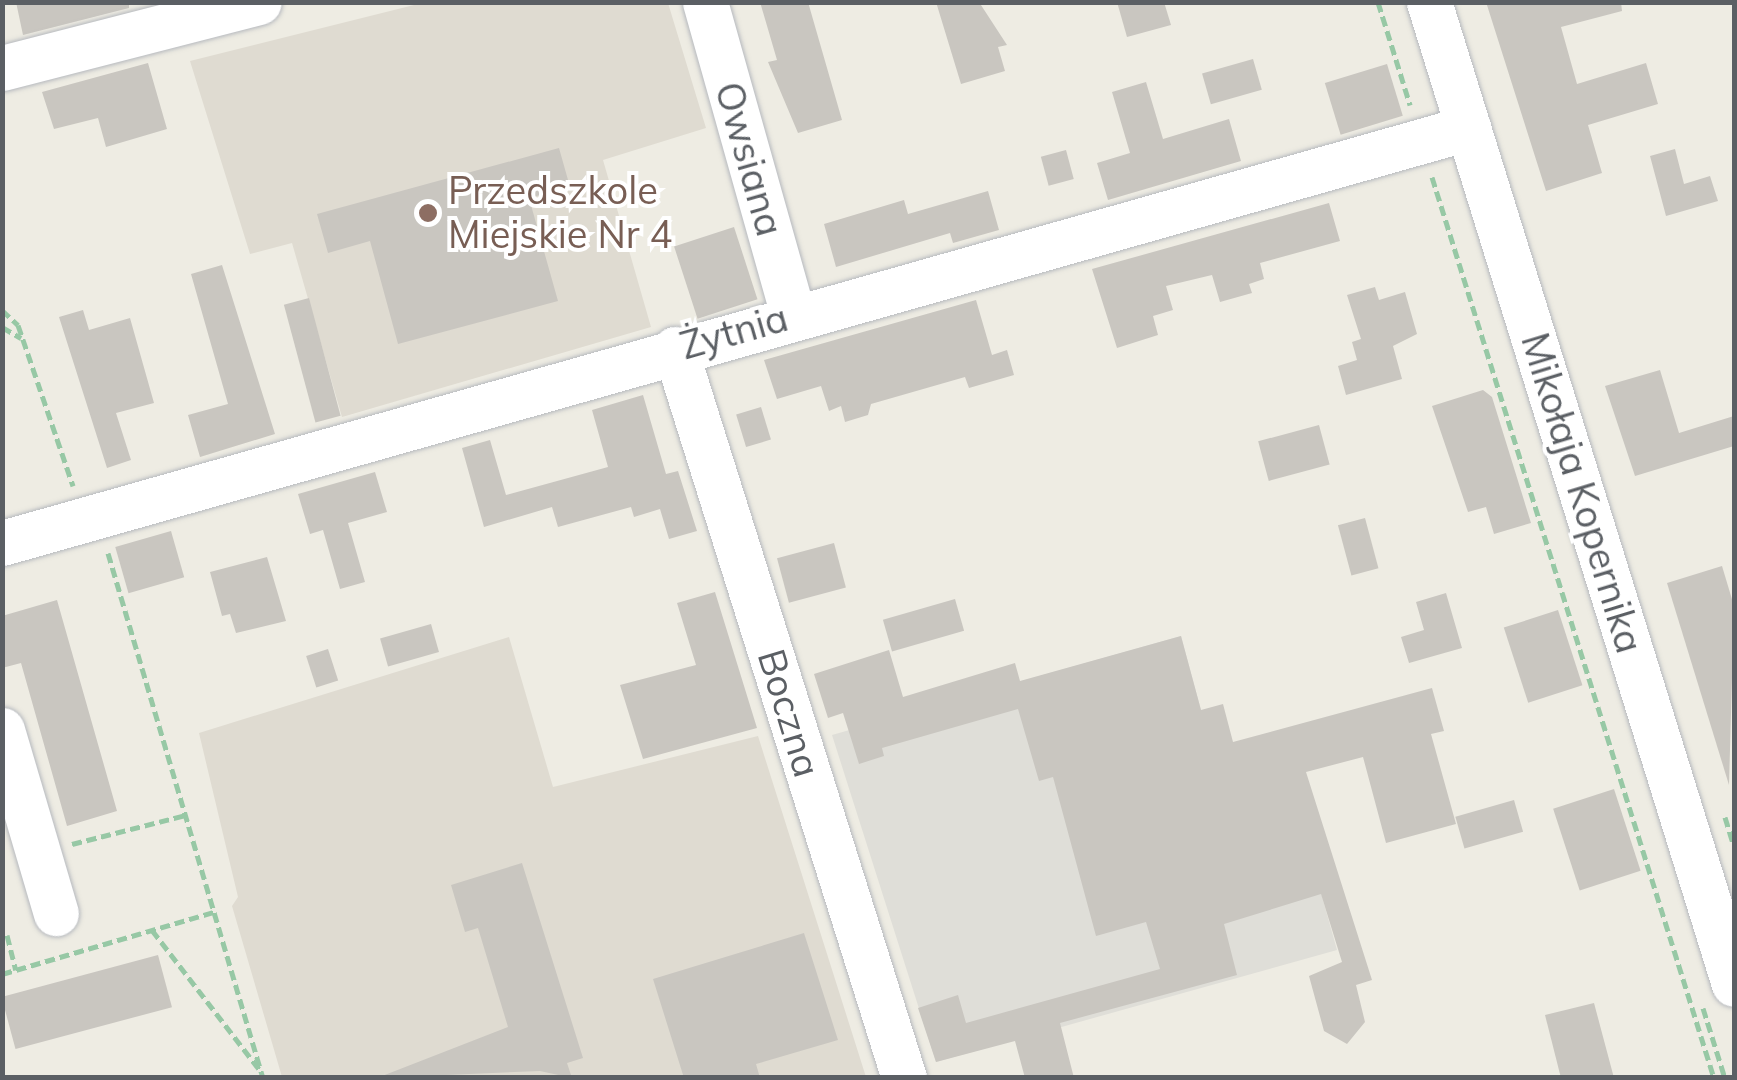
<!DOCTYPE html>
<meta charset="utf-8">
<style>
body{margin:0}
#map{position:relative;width:1737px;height:1080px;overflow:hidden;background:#eeece3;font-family:Mulish,sans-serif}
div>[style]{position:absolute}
.industrial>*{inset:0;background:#dfded8}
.education>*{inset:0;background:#dfdbd1}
.building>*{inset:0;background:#c9c6c0;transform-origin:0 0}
.path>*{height:5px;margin-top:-2.5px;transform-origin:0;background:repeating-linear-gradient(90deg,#97c8a5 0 10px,transparent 0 15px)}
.roads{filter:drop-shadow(0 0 2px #b6b9be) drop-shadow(0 0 2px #b6b9be)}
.minor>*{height:45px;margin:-22.5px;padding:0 22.5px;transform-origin:22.5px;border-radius:22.5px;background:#fff}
.dots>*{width:28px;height:28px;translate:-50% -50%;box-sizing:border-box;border:5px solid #fff;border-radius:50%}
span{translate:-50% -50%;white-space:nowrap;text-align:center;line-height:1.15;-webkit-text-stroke:8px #fff;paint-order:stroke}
.street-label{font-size:38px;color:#5b5f64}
.education-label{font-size:38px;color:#785e54}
.left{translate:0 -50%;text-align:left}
.frame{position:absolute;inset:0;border:5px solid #5b5f64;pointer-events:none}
</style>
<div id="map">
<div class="industrial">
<div style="clip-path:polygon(1181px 636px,1201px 710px,1316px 875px,1337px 950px,936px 1062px,832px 735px)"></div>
</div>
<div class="education">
<div style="clip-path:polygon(422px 3px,668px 3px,706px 128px,603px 160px,651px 327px,342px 417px,292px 243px,250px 254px,190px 61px)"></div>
<div style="clip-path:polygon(509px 637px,553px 787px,758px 736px,866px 1077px,282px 1077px,232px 906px,238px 897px,199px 733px)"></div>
</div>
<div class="building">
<div style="clip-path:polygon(16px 2px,129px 2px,129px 8px,23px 35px)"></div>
<div style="clip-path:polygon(760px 2px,808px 2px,842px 120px,798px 133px,768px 62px,777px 60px)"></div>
<div style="clip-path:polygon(936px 2px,979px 2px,1007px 45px,998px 47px,1005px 71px,961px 84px)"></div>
<div style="clip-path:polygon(1117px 2px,1164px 2px,1171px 25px,1127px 37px)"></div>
<div style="clip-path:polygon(1486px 2px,1621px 2px,1622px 11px,1561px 27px,1577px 84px,1646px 63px,1658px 104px,1588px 125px,1602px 173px,1546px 191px)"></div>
<div style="left:1253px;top:59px;width:32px;height:53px;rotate:74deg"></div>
<div style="clip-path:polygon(148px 63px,167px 129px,106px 147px,98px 118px,54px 129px,42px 92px)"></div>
<div style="left:1387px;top:64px;width:54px;height:65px;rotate:73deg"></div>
<div style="clip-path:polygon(1146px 82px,1163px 139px,1229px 119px,1241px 161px,1108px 200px,1097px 163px,1130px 153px,1112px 92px)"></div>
<div style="clip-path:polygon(559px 148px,570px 187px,529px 198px,558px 301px,398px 344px,370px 241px,328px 253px,317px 214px)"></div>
<div style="clip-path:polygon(1675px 149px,1684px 184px,1710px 176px,1718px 201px,1666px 216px,1650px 156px)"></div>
<div style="left:1066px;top:150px;width:30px;height:26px;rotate:75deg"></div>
<div style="clip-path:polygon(988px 191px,999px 230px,953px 243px,950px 233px,836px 267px,824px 224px,904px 200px,908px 214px)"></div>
<div style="clip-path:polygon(1329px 203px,1340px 241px,1260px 263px,1264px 279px,1249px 284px,1252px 293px,1220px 302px,1212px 275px,1166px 286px,1173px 310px,1153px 316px,1158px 335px,1117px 348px,1092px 269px)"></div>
<div style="left:734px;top:227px;width:76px;height:63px;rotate:72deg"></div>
<div style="clip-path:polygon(222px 265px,275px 434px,200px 457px,188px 415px,228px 404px,191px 274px)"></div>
<div style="clip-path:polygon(1375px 287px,1379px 300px,1405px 292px,1417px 334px,1393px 346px,1402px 379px,1346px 395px,1338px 366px,1357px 360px,1352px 342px,1361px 339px,1347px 295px)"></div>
<div style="left:309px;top:298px;width:122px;height:26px;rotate:75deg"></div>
<div style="clip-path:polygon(976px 300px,992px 355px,1007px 350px,1014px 375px,969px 388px,965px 377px,871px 404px,868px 415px,845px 422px,841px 406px,829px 411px,821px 386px,777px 399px,764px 360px)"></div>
<div style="clip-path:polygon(83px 310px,89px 330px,130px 318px,154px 403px,116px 413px,131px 460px,107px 468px,59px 317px)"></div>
<div style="clip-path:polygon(1660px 370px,1679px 433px,1734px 416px,1734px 446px,1635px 476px,1605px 386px)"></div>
<div style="clip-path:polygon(1483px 390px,1492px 397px,1531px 523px,1494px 534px,1486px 507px,1468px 512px,1432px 406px)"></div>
<div style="clip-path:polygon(643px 395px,666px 474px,678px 471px,697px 531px,669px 539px,660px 509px,634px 517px,631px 507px,558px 527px,552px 507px,484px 527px,462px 448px,490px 440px,506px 495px,608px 467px,592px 410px)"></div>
<div style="left:761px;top:407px;width:34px;height:26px;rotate:73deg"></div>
<div style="left:1319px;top:425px;width:41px;height:63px;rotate:75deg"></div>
<div style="clip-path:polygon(375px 472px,387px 512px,348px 523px,365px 582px,340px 589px,323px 530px,310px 534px,298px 494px)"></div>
<div style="left:1365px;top:518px;width:52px;height:28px;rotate:75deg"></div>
<div style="left:171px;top:531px;width:48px;height:58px;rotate:74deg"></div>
<div style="left:834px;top:543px;width:46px;height:59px;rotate:75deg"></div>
<div style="clip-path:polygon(267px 557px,286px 621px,236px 633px,230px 614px,222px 616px,210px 572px)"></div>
<div style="clip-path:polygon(1722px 566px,1734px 606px,1729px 785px,1667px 583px)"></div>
<div style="clip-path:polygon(715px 592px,757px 728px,643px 759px,620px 685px,696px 665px,677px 603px)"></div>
<div style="clip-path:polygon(1446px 593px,1462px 648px,1409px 663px,1401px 637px,1424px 630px,1416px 602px)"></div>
<div style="left:955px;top:599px;width:33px;height:75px;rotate:74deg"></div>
<div style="clip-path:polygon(57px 600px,117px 811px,67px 826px,21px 663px,2px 668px,2px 616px)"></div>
<div style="left:1558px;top:610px;width:79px;height:57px;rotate:72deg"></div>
<div style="left:431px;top:624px;width:29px;height:53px;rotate:74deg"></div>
<div style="clip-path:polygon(1181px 636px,1201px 710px,1223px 704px,1233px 742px,1432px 688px,1444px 731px,1431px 734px,1456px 824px,1386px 843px,1363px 757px,1306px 772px,1372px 980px,1356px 985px,1365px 1022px,1347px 1044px,1324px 1031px,1309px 976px,1342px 962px,1321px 894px,1224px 924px,1237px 975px,1060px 1023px,1074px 1078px,1025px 1078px,1015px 1041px,936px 1062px,918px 1008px,958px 995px,966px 1023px,1160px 969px,1146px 922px,1096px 936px,1053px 777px,1039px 781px,1018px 709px,882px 748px,884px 756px,859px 764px,843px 713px,828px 718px,814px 674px,889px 650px,903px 697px,1015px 663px,1020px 681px)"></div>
<div style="left:328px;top:649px;width:33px;height:23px;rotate:72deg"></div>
<div style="left:1614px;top:789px;width:86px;height:64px;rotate:72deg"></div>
<div style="left:1514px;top:800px;width:33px;height:61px;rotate:74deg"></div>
<div style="clip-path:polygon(522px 863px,583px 1058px,567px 1063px,572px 1078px,540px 1071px,377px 1078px,508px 1027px,478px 928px,465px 932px,451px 885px)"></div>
<div style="clip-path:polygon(804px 933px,838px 1040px,756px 1064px,760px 1078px,684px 1078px,653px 979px)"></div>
<div style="left:158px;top:955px;width:54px;height:162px;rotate:75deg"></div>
<div style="clip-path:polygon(1594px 1003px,1614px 1078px,1561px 1078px,1545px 1015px)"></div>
</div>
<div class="path">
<div style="left:1378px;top:2px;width:108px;rotate:72.7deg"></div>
<div style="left:1432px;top:177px;width:944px;rotate:72.62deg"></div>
<div style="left:2px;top:310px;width:22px;rotate:43deg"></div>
<div style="left:18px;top:325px;width:170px;rotate:71.1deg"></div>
<div style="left:2px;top:327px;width:22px;rotate:30deg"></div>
<div style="left:108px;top:553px;width:547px;rotate:73.55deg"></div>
<div style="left:1725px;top:817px;width:30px;rotate:73deg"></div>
<div style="left:72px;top:844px;width:118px;rotate:-14.3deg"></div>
<div style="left:152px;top:930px;width:177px;rotate:52.4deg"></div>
<div style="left:7px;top:935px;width:36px;rotate:76deg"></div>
<div style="left:2px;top:974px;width:221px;rotate:-16.3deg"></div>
<div style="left:1703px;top:1008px;width:73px;rotate:72.6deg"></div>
</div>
<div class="roads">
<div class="minor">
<div style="left:705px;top:2px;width:326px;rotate:74.3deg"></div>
<div style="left:1429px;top:2px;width:1028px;rotate:72.75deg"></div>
<div style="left:2px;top:68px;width:265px;rotate:-14.4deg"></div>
<div style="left:675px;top:349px;width:764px;rotate:72.56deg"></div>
<div style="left:2px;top:543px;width:1524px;rotate:-15.81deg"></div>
<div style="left:2px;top:730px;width:191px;rotate:73.6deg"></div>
</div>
</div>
<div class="dots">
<div style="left:428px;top:213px;background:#8d6e63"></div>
</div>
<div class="street-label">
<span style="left:749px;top:159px;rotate:74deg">Owsiana</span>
<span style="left:734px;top:332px;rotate:-16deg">Żytnia</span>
<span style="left:1582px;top:493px;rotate:73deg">Mikołaja Kopernika</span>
<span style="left:789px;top:713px;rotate:73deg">Boczna</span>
</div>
<div class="education-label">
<span class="left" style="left:448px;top:213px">Przedszkole<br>Miejskie Nr 4</span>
</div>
<div class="frame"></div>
</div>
